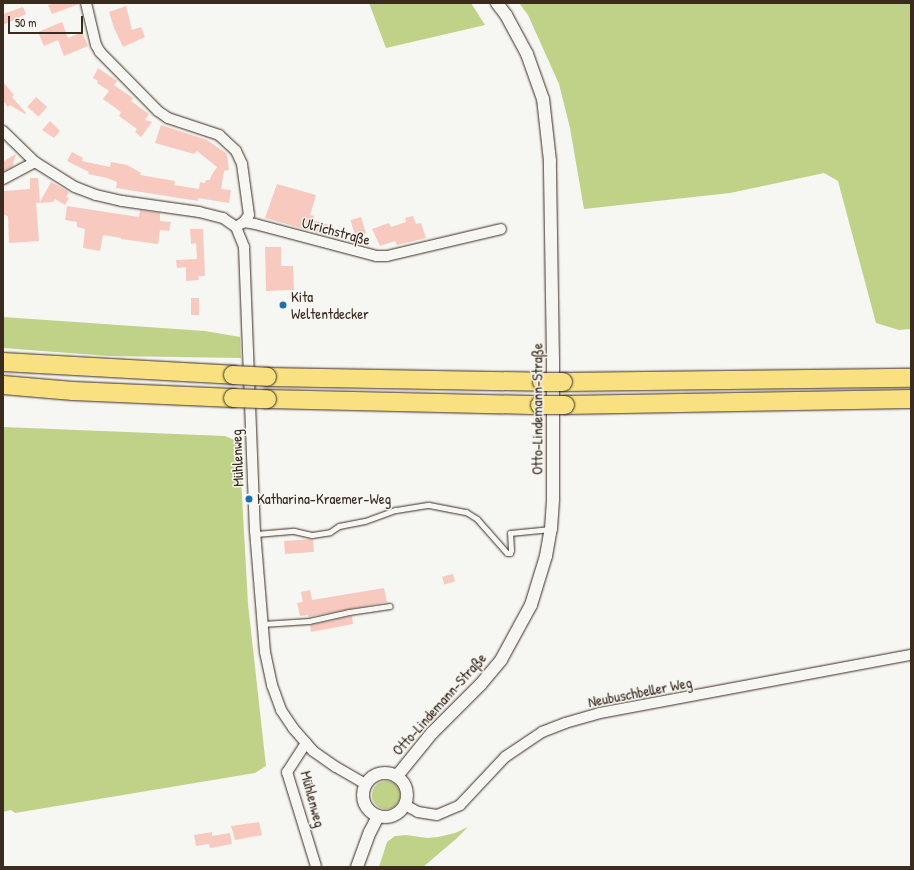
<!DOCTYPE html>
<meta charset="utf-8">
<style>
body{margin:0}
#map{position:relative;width:914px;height:870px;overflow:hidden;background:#f6f6f2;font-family:"Patrick Hand",sans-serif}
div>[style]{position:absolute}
.green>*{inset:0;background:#bfd288}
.round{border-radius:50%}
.building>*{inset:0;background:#f8c9bf;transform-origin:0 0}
.roads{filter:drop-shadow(0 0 1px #3b2a1e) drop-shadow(0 0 1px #3b2a1e)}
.service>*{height:5px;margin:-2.5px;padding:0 2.5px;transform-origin:2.5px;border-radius:2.5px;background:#f6f6f2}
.minor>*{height:10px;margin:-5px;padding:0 5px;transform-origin:5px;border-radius:5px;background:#f6f6f2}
.tertiary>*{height:12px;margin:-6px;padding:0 6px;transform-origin:6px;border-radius:6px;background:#f6f6f2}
.tertiary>.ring{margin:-6px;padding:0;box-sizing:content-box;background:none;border:12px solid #f6f6f2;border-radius:50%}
.motorway>*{height:18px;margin:-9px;padding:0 9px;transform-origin:9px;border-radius:9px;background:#f9e181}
.bridges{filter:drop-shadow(0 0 1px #3b2a1e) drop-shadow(0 0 1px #3b2a1e)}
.motorway-bridge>*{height:18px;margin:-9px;padding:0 9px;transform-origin:9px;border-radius:9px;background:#f9e181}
.dots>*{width:11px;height:11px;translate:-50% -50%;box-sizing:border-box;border:2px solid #f6f6f2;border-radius:50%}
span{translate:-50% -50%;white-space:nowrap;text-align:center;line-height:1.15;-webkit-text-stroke:3px #f6f6f2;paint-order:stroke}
.street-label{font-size:15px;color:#3b2a1e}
.poi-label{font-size:15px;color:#3b2a1e}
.left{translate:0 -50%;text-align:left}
.frame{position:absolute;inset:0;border:4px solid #3b2a1e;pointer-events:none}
.scale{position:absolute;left:8px;top:16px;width:75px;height:18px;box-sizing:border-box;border:2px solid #3b2a1e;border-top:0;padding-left:5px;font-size:12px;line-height:14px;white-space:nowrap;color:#3b2a1e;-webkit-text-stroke:3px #f6f6f2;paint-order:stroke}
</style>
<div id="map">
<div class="green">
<div style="clip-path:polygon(369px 3px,471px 3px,485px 25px,386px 48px)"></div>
<div style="clip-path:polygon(519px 3px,911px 3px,911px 329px,899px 330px,876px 323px,838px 181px,824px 173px,730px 193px,584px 209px,570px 128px,559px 84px,528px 15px)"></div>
<div style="clip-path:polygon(3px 317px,205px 331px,240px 337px,241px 358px,109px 356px,3px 348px)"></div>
<div style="clip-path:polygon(3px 427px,225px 436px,239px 442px,248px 604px,266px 766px,255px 773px,15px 813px,11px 810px,3px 812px)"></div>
<div class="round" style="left:372px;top:781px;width:28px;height:28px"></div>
<div style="clip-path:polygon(468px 827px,456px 839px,423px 867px,379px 867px,387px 842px,395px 836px,406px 835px,427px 838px,438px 837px,455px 833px)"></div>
</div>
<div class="building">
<div style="clip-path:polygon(55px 3px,79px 3px,79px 4px,52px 14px,48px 5px)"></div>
<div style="clip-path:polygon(126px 6px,132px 30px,141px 27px,145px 37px,123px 47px,114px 28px,109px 12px)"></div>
<div style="clip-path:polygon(23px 7px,26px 14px,3px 25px,3px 14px)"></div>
<div style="clip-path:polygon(62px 22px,68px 38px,82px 32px,88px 46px,64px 56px,58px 40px,44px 46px,38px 32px)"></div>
<div style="clip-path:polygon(98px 68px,117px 81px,114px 85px,133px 98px,131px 101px,149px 114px,145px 120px,152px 122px,141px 137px,135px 132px,137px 129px,119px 116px,121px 112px,103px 99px,109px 91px,97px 83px,98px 81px,93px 78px)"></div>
<div style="clip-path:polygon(3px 82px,14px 95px,12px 97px,26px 113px,25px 114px,10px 105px,8px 107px,3px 101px)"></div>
<div style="left:36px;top:97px;width:15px;height:13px;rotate:42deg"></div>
<div style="clip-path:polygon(50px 121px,60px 131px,54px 138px,42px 130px)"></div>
<div style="clip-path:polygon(161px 125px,207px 140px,227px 154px,229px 170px,224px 171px,221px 189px,231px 190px,229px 203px,198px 198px,198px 201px,116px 188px,117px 182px,107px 178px,88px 174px,89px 172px,67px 161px,72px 152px,83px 158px,82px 161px,110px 167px,111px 162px,127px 165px,141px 173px,140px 175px,175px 181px,174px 185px,199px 189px,200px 182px,205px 183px,206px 180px,210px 180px,211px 176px,217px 167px,197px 151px,194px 154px,155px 143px)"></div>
<div style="clip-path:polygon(16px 154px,12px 167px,4px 171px,4px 161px)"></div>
<div style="clip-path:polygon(30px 178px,38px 178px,40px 202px,51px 182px,69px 192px,66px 197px,69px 198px,65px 205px,55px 199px,53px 202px,36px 203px,39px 241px,9px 243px,8px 216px,3px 215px,4px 191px,30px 189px)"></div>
<div style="clip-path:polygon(277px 184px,316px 195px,310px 215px,314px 216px,313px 220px,329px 225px,326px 235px,265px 218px)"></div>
<div style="clip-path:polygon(67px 206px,139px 217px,140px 210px,160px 213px,160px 221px,171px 222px,169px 231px,160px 230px,158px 244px,121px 239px,121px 238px,103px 235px,100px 251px,83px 248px,85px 229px,77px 227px,77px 222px,65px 220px)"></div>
<div style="clip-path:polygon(413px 216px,416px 224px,421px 223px,426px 238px,397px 245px,395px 241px,380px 246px,372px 229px,389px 223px,391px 227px,406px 222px,405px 218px)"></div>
<div style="left:361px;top:217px;width:17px;height:11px;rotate:73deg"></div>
<div style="clip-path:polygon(190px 229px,203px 229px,205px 276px,198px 276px,199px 280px,186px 281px,186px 267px,177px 268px,176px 260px,197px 259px,196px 243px,191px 244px)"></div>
<div style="clip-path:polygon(265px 247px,281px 247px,281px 266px,293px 266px,294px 290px,266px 291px)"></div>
<div style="left:191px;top:298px;width:8px;height:17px"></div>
<div style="left:313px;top:539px;width:13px;height:29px;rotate:86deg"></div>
<div style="left:453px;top:574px;width:8px;height:11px;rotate:76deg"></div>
<div style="clip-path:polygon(384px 588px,387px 602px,308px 617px,308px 615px,300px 616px,297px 603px,303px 602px,301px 592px,310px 590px,312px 600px)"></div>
<div style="clip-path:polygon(352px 616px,353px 624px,311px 632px,310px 625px)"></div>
<div style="clip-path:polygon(259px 822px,262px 835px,235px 840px,231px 826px)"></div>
<div style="clip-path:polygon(212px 832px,212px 836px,230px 833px,232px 844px,210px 848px,209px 844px,196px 846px,194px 835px)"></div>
</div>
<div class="roads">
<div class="service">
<div style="left:256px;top:534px;width:38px;rotate:-5deg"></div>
<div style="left:294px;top:531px;width:18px;rotate:13deg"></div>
<div style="left:312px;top:535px;width:18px;rotate:-9deg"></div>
<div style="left:330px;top:532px;width:11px;rotate:-34deg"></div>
<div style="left:339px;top:526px;width:26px;rotate:-11deg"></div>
<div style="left:365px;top:521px;width:33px;rotate:-20deg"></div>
<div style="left:396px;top:510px;width:33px;rotate:-9deg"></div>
<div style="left:429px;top:505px;width:38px;rotate:11deg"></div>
<div style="left:466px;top:512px;width:13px;rotate:32deg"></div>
<div style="left:477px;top:519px;width:45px;rotate:48.6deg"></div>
<div style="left:507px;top:553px;width:3px"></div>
<div style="left:510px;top:553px;width:3px;rotate:-72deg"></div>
<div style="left:511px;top:550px;width:17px;rotate:-93deg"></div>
<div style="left:510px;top:533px;width:41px;rotate:-5.6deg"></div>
<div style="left:262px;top:624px;width:47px;rotate:-3.7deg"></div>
<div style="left:309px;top:621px;width:41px;rotate:-12.7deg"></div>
<div style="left:349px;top:612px;width:41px;rotate:-8.3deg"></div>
</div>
<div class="minor">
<div style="left:86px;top:3px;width:43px;rotate:76.6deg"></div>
<div style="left:96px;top:45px;width:8px;rotate:60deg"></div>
<div style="left:100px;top:52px;width:83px;rotate:45.5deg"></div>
<div style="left:158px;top:111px;width:12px;rotate:35deg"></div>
<div style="left:168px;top:118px;width:54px;rotate:18.4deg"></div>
<div style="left:219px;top:135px;width:23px;rotate:43deg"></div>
<div style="left:236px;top:151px;width:14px;rotate:65deg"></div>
<div style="left:242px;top:164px;width:51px;rotate:82.2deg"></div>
<div style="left:249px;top:215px;width:9px;rotate:126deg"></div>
<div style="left:3px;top:131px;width:45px;rotate:44.1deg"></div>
<div style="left:35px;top:162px;width:47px;rotate:32deg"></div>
<div style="left:75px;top:187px;width:22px;rotate:21deg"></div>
<div style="left:96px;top:195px;width:27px;rotate:13deg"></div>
<div style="left:122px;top:201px;width:78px;rotate:8.1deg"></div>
<div style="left:199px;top:212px;width:25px;rotate:14deg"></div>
<div style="left:223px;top:218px;width:16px;rotate:35deg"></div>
<div style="left:236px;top:227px;width:22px;rotate:68deg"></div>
<div style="left:244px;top:247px;width:284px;rotate:87.8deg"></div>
<div style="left:255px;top:531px;width:121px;rotate:85.3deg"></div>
<div style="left:265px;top:652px;width:34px;rotate:78deg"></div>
<div style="left:272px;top:685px;width:27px;rotate:70deg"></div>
<div style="left:281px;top:710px;width:22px;rotate:56deg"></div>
<div style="left:293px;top:728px;width:30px;rotate:49deg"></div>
<div style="left:313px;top:751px;width:28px;rotate:35deg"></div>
<div style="left:336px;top:767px;width:34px;rotate:30deg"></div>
<div style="left:3px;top:179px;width:36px;rotate:-28deg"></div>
<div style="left:239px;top:225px;width:6px;rotate:-31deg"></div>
<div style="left:244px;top:222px;width:11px;rotate:10deg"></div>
<div style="left:255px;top:224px;width:125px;rotate:14.8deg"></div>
<div style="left:376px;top:256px;width:11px"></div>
<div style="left:387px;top:256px;width:117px;rotate:-13.3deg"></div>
<div style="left:306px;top:743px;width:35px;rotate:123deg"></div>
<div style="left:287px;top:772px;width:98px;rotate:72.9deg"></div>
<div style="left:405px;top:805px;width:15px;rotate:28deg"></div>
<div style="left:418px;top:812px;width:19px;rotate:9deg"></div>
<div style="left:437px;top:815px;width:25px;rotate:-23deg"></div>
<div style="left:460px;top:805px;width:66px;rotate:-46.8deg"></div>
<div style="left:505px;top:757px;width:45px;rotate:-34deg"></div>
<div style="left:542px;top:732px;width:25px;rotate:-21deg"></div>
<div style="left:565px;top:723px;width:36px;rotate:-16deg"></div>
<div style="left:600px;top:713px;width:316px;rotate:-10.6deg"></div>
</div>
<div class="tertiary">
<div class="ring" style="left:363px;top:773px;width:32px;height:32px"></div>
<div style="left:397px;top:776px;width:55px;rotate:-50.9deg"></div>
<div style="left:432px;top:733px;width:69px;rotate:-45deg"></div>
<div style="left:481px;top:684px;width:31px;rotate:-50deg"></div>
<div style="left:501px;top:660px;width:63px;rotate:-61.4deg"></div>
<div style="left:531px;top:605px;width:51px;rotate:-73deg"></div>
<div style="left:546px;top:556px;width:27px;rotate:-80deg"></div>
<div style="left:551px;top:529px;width:31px;rotate:-86deg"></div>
<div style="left:553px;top:498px;width:137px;rotate:-90deg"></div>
<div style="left:553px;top:361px;width:200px;rotate:-90.9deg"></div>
<div style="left:550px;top:161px;width:62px;rotate:-96.4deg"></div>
<div style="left:543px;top:99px;width:48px;rotate:-109.6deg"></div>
<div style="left:527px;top:54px;width:44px;rotate:-118.3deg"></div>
<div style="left:506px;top:15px;width:15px;rotate:-127deg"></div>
<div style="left:357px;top:867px;width:37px;rotate:-70deg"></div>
<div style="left:370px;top:832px;width:18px;rotate:-63deg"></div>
</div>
<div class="motorway">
<div style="left:3px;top:362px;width:230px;rotate:3.2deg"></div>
<div style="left:267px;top:377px;width:275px;rotate:1deg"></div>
<div style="left:563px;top:382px;width:348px;rotate:-0.7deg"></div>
<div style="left:3px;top:385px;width:70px;rotate:4.9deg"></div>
<div style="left:73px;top:391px;width:160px;rotate:2.5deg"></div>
<div style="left:267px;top:399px;width:273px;rotate:1.3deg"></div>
<div style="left:565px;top:405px;width:346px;rotate:-1deg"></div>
</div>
</div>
<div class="bridges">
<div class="motorway-bridge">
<div style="left:233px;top:375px;width:34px;rotate:3deg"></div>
<div style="left:542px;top:382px;width:21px"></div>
<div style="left:233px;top:398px;width:34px;rotate:2deg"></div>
<div style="left:540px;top:405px;width:25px"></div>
</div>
</div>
<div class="dots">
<div style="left:283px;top:305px;background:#1f6fb2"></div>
<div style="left:249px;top:499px;background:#1f6fb2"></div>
</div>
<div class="street-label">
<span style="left:336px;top:231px;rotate:15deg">Ulrichstraße</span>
<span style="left:537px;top:409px;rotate:-90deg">Otto-Lindemann-Straße</span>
<span style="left:237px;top:458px;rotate:-92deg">Mühlenweg</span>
<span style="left:640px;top:692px;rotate:-11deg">Neubuschbeller Weg</span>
<span style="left:439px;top:704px;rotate:-48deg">Otto-Lindemann-Straße</span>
<span style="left:313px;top:799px;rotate:75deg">Mühlenweg</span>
</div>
<div class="poi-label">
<span class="left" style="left:291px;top:305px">Kita<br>Weltentdecker</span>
<span class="left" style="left:257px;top:499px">Katharina-Kraemer-Weg</span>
</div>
<div class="frame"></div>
<div class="scale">50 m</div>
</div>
